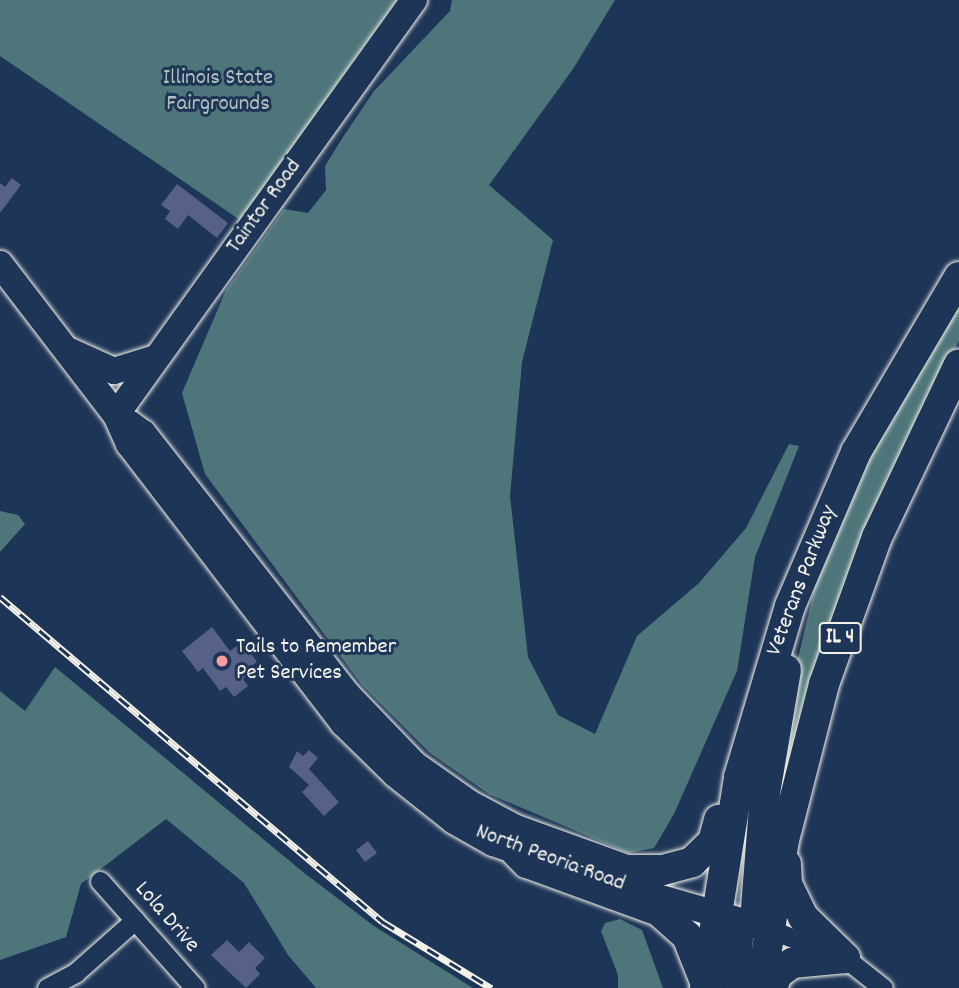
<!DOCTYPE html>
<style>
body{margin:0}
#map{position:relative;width:959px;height:988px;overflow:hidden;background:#1d3557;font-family:Dekko,sans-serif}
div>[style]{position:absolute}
.green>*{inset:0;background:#4e767a}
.building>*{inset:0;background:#576088;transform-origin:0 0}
.roads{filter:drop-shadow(0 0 2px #f4f1e8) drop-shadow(0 0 2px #f4f1e8)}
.minor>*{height:19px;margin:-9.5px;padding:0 9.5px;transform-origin:9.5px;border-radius:9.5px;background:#1d3557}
.major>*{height:26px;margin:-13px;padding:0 13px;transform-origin:13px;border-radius:13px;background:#1d3557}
.highway>*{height:30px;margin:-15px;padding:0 15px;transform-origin:15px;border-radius:15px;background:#1d3557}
.rail>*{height:7px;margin-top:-3.5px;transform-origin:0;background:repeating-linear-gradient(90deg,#1d3557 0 13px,#f4f1e8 0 26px);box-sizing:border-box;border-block:2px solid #f4f1e8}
.dots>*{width:19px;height:19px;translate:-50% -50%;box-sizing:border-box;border:4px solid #1d3557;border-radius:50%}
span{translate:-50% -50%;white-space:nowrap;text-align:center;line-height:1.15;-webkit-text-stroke:6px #1d3557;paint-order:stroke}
.shield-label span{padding:2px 5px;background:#1d3557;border:2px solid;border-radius:5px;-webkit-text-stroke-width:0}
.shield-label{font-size:21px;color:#f4f1e8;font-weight:700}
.park-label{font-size:23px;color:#b2c0bc}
.street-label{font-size:23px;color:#f4f1e8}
.poi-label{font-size:23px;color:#f4f1e8}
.left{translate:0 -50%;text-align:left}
</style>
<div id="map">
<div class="green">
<div style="clip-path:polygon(0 0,397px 0,240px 220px,0 56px)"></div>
<div style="clip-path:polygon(452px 0,615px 0,573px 69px,489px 185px,553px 240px,522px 362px,510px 496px,528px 657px,558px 715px,595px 734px,637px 636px,699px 583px,746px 528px,789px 444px,799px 446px,755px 557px,737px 671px,674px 814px,654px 848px,628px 853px,489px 794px,430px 753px,362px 685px,205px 474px,182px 393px,226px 290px,284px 209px,308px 213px,326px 190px,325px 166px,343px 137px,374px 91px,450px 11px)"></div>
<div style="clip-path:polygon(959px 298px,959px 341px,933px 389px,772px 843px,790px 692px,817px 578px,854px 483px)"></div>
<div style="clip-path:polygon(0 511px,18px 515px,25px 524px,0 552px)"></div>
<div style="clip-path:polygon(55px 667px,303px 872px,374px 926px,473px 988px,316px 988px,288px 955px,244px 883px,166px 819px,81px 884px,66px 937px,0 960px,0 691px,25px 711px)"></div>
<div style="clip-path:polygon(620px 919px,642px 930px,663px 988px,618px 988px,618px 975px,601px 931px,605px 923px)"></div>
</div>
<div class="building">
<div style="clip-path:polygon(12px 178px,21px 185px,0 213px,0 183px,5px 187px)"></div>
<div style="clip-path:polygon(177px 184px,228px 223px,217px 238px,188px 215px,178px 229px,165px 219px,170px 211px,161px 205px)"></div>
<div style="clip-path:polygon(212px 627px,230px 651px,241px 643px,245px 648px,251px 643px,257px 651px,252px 655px,257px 662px,249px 667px,253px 671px,243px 679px,248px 686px,234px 697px,226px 687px,220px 691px,203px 668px,198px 672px,182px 651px)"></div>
<div style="clip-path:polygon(309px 750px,318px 758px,309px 769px,339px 802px,324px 816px,302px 792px,309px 785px,289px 767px,297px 751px,303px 756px)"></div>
<div style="left:368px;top:841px;width:15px;height:15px;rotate:53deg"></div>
<div style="clip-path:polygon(227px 940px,239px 952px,249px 942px,265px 958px,255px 968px,260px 974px,246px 988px,211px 955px)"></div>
</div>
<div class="roads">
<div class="minor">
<div style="left:100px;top:881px;width:143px;rotate:48.4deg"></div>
<div style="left:769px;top:929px;width:81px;rotate:20.9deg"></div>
<div style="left:845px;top:958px;width:48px;rotate:38.3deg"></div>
<div style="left:47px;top:988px;width:32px;rotate:-28deg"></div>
<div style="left:75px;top:973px;width:80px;rotate:-41.5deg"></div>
</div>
<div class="major">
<div style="left:0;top:264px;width:190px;rotate:52.5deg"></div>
<div style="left:116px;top:415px;width:32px;rotate:66deg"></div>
<div style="left:129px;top:444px;width:352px;rotate:52.5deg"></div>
<div style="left:343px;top:723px;width:73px;rotate:44.4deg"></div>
<div style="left:395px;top:774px;width:75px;rotate:38.5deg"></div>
<div style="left:454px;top:821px;width:45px;rotate:29.4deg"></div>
<div style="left:493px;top:843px;width:46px;rotate:18.8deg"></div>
<div style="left:70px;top:351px;width:48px;rotate:24.4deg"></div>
<div style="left:114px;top:371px;width:44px;rotate:-17.2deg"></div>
<div style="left:116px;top:415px;width:511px;rotate:-54.32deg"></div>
<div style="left:129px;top:423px;width:17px;rotate:36deg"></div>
<div style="left:143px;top:433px;width:330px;rotate:52deg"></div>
<div style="left:346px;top:693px;width:98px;rotate:46.2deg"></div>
<div style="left:414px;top:764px;width:67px;rotate:35.3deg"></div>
<div style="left:469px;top:803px;width:53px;rotate:28deg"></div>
<div style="left:516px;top:828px;width:145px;rotate:19.8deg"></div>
<div style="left:640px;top:892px;width:134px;rotate:16deg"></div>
</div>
<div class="highway">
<div style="left:516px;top:852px;width:16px;rotate:45deg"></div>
<div style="left:527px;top:863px;width:140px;rotate:20deg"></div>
<div style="left:659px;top:911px;width:38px;rotate:42deg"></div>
<div style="left:687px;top:936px;width:46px;rotate:68.4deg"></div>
<div style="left:786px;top:864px;width:20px;rotate:87deg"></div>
<div style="left:787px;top:884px;width:37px;rotate:64deg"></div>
<div style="left:803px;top:917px;width:59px;rotate:44.3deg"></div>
<div style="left:631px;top:870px;width:32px"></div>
<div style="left:663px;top:870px;width:30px;rotate:-15deg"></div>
<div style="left:692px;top:862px;width:29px;rotate:-44deg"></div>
<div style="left:713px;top:842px;width:23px;rotate:-75deg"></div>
<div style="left:756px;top:908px;width:115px;rotate:-85.5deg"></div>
<div style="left:765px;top:793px;width:125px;rotate:-80.3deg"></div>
<div style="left:715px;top:911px;width:16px;rotate:35deg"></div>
<div style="left:728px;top:920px;width:20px;rotate:60deg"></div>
<div style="left:738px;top:937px;width:51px;rotate:93.4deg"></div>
<div style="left:705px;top:988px;width:214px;rotate:-80.8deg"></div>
<div style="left:739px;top:777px;width:178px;rotate:-73.4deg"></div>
<div style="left:790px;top:606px;width:168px;rotate:-66.8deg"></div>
<div style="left:856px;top:452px;width:203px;rotate:-59.5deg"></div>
<div style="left:761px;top:988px;width:150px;rotate:-81.2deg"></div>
<div style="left:784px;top:840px;width:161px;rotate:-75.6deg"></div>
<div style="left:824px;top:684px;width:156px;rotate:-70.2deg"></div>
<div style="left:877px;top:537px;width:191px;rotate:-64.6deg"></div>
<div style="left:772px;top:988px;width:15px;rotate:-70deg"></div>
<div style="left:777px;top:974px;width:19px;rotate:-36deg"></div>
<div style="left:792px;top:963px;width:53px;rotate:-5.4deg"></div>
</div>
</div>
<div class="rail">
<div style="left:0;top:597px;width:502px;rotate:40.32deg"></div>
<div style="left:383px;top:922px;width:127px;rotate:31.4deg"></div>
</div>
<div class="dots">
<div style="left:222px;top:661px;background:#ff9aa2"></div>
</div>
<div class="shield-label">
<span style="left:840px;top:638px">IL 4</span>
</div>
<div class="park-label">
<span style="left:218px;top:92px">Illinois State<br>Fairgrounds</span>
</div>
<div class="street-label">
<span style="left:265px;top:207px;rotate:-54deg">Taintor Road</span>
<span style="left:803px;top:581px;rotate:-69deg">Veterans Parkway</span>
<span style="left:550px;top:859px;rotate:20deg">North Peoria Road</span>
<span style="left:166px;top:918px;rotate:49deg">Lola Drive</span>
</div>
<div class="poi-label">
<span class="left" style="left:236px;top:661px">Tails to Remember<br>Pet Services</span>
</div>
</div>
